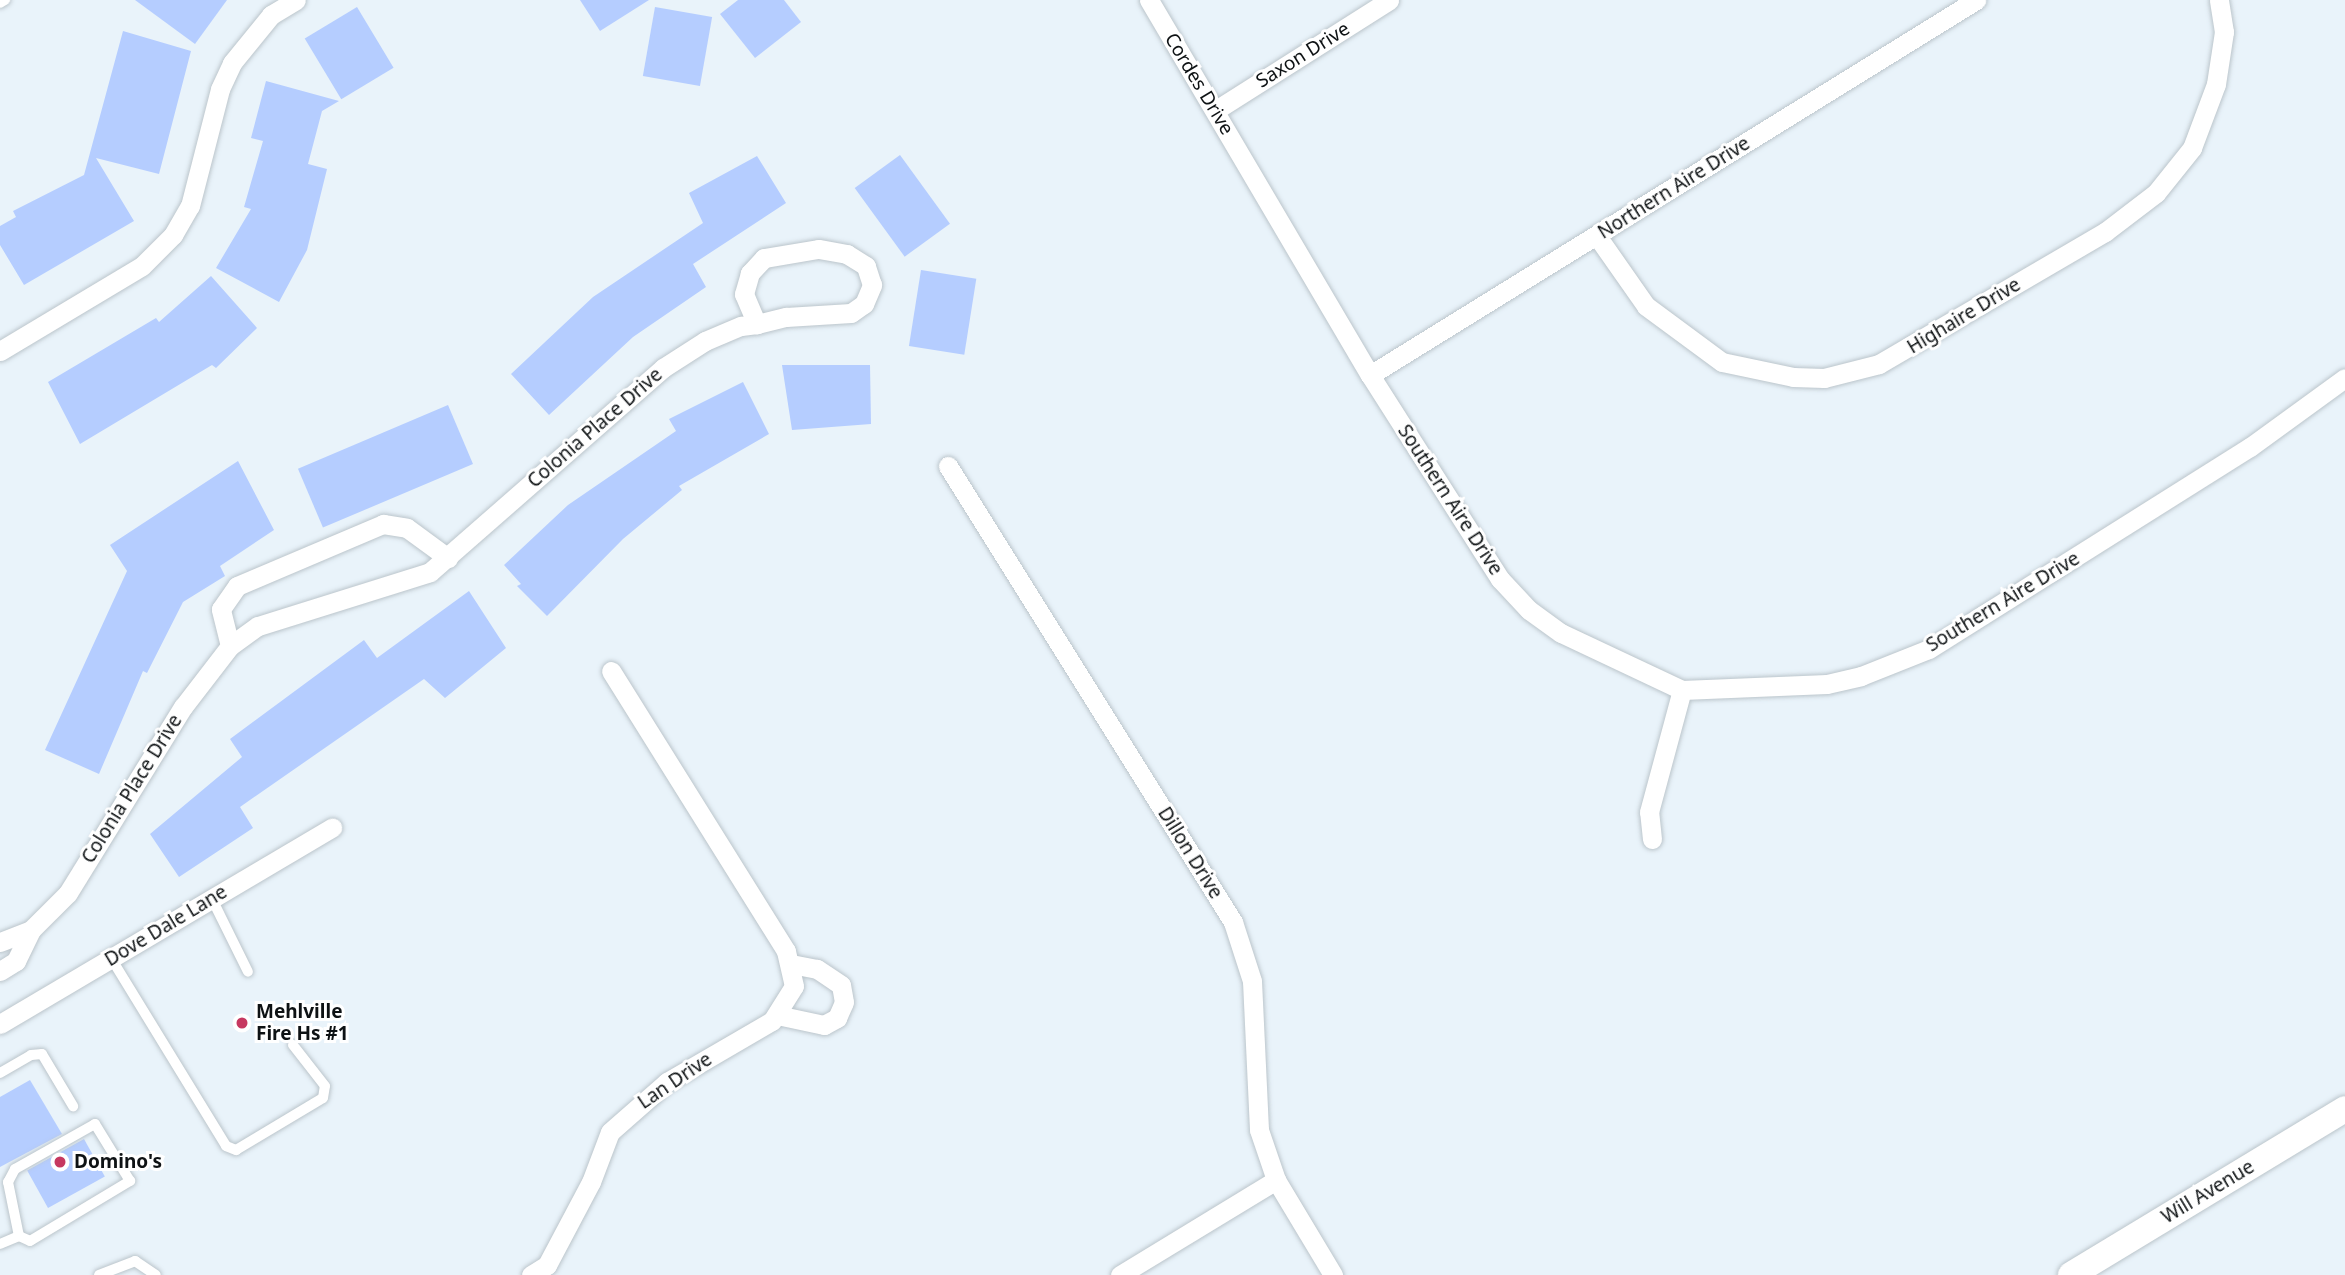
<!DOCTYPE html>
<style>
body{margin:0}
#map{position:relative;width:2345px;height:1275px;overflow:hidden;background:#e9f3fa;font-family:"Noto Sans",sans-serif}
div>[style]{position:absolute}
.building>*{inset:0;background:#b5cdff;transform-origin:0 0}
.roads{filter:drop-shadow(0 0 2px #bbc5cb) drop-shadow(0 0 2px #bbc5cb)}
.lane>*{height:10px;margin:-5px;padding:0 5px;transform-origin:5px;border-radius:5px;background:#fff}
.street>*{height:19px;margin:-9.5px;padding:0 9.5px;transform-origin:9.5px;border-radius:9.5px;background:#fff}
.secondary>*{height:26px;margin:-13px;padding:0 13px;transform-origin:13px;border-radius:13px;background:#fff}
.dots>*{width:19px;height:19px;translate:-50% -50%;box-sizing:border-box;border:4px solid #fff;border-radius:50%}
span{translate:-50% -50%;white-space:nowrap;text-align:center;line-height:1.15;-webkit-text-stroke:6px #fff;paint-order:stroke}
.street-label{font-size:19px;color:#0e1214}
.poi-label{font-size:19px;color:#0e1214;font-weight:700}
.left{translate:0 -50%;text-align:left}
</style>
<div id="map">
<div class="building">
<div style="clip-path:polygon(135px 0,227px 0,195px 44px)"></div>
<div style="clip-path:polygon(580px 0,649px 0,600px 31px)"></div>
<div style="clip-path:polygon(738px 0,784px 0,801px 22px,755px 58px,720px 14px)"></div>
<div style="left:357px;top:7px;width:71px;height:61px;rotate:59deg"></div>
<div style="left:655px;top:7px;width:58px;height:70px;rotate:10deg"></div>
<div style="clip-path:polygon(123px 31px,191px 51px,159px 174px,96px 158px,134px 221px,24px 285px,0 245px,0 226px,16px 217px,13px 211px,84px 175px)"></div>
<div style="clip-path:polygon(266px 81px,339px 101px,322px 111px,308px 164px,327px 169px,307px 250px,279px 302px,216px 268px,251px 209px,244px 207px,263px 141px,251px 138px)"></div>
<div style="left:900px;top:155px;width:85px;height:56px;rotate:54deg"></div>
<div style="clip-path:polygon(757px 156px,786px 203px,693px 264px,706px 287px,633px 337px,549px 415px,511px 374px,593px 297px,703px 223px,689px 193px)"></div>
<div style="left:921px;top:270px;width:56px;height:77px;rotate:9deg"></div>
<div style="clip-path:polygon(211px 276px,257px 328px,216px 368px,212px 365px,80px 444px,48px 382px,156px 318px,159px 322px)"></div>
<div style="clip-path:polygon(782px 365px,870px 365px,871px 424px,792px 430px)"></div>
<div style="clip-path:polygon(743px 382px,769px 434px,679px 486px,682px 490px,623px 539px,547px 616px,517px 586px,521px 584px,504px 565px,568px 505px,676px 431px,669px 419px)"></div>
<div style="left:448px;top:405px;width:64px;height:163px;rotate:67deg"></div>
<div style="clip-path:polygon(238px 461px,274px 530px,220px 566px,225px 576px,183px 602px,147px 673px,143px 671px,99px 774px,45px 750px,127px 571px,110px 545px)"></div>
<div style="clip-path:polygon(469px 591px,506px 648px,445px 698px,424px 679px,240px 807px,253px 828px,179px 877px,150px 834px,242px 757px,230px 739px,364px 640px,377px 658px)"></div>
<div style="clip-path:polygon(30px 1080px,62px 1134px,0 1167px,0 1097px)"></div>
<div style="left:84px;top:1139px;width:43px;height:65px;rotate:61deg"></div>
</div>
<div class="roads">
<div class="lane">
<div style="left:0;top:3px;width:6px;rotate:-31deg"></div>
<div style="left:212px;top:899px;width:81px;rotate:63.7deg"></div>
<div style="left:111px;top:958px;width:220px;rotate:58.5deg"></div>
<div style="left:226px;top:1146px;width:11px;rotate:22deg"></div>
<div style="left:236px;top:1150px;width:101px;rotate:-30.9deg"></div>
<div style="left:323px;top:1098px;width:12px;rotate:-81deg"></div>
<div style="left:325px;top:1086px;width:52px;rotate:-128deg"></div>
<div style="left:0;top:1073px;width:36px;rotate:-30deg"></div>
<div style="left:31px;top:1055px;width:11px;rotate:-5deg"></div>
<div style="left:42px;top:1054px;width:61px;rotate:59.2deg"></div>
<div style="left:0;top:1244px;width:21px;rotate:-23deg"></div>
<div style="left:19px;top:1236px;width:12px;rotate:24deg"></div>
<div style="left:30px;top:1241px;width:117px;rotate:-31deg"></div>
<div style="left:130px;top:1181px;width:67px;rotate:-121.6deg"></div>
<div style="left:95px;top:1124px;width:92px;rotate:150.6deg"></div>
<div style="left:15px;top:1169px;width:15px;rotate:118deg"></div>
<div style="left:8px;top:1182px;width:55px;rotate:78.5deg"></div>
<div style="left:99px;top:1275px;width:39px;rotate:-21deg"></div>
<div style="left:135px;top:1261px;width:25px;rotate:34deg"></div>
</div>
<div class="street">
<div style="left:1149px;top:0;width:435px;rotate:59.5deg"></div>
<div style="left:1370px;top:375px;width:242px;rotate:57.5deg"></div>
<div style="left:1500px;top:579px;width:42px;rotate:46.9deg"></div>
<div style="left:1529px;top:610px;width:39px;rotate:36deg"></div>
<div style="left:1561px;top:633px;width:134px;rotate:25.2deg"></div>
<div style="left:1682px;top:690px;width:145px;rotate:-2.4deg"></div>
<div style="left:1827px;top:684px;width:35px;rotate:-13deg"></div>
<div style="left:1861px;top:676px;width:73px;rotate:-21.7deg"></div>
<div style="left:1929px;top:649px;width:379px;rotate:-32.2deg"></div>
<div style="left:2250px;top:447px;width:117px;rotate:-36deg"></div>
<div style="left:1216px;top:110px;width:205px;rotate:-32.4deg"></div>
<div style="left:1597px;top:236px;width:85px;rotate:55deg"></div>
<div style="left:1646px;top:306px;width:94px;rotate:36.4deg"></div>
<div style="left:1722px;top:362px;width:73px;rotate:11.9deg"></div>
<div style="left:1793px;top:377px;width:31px;rotate:2deg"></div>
<div style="left:1824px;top:378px;width:57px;rotate:-14.3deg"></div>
<div style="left:1879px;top:364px;width:262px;rotate:-30.3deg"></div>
<div style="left:2105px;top:232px;width:64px;rotate:-37.4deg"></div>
<div style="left:2156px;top:193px;width:58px;rotate:-51.3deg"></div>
<div style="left:2192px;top:148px;width:68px;rotate:-69.4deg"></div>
<div style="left:2216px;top:84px;width:53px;rotate:-81.3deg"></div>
<div style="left:2224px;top:32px;width:32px;rotate:-99deg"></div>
<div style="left:0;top:351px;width:165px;rotate:-30.9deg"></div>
<div style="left:142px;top:266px;width:44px;rotate:-45deg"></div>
<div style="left:173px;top:235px;width:34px;rotate:-60deg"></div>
<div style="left:190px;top:206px;width:121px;rotate:-75.6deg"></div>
<div style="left:220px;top:89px;width:29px;rotate:-65deg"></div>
<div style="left:232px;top:63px;width:62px;rotate:-50.9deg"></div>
<div style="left:271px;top:15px;width:29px;rotate:-31deg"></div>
<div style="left:1370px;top:375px;width:713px;rotate:-31.75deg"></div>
<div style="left:948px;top:466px;width:538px;rotate:57.99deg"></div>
<div style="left:1233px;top:922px;width:62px;rotate:72.1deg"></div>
<div style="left:1252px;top:981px;width:149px;rotate:87.3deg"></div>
<div style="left:1259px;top:1130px;width:53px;rotate:71.2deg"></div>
<div style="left:1276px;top:1180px;width:111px;rotate:59deg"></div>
<div style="left:230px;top:646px;width:38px;rotate:-104deg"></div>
<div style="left:221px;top:609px;width:28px;rotate:-55deg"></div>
<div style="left:237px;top:586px;width:159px;rotate:-23deg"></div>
<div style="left:383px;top:524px;width:24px;rotate:9deg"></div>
<div style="left:407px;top:528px;width:51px;rotate:36.2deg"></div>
<div style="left:1652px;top:839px;width:27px;rotate:-96deg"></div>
<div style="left:1649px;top:812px;width:126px;rotate:-74.9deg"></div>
<div style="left:0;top:942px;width:33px;rotate:-21deg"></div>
<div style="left:31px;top:930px;width:52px;rotate:-45deg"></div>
<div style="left:68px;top:893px;width:219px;rotate:-58.3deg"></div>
<div style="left:183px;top:707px;width:77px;rotate:-52.4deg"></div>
<div style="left:230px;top:646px;width:34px;rotate:-36deg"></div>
<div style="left:258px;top:626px;width:180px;rotate:-17.4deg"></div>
<div style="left:430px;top:572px;width:310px;rotate:-41.2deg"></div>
<div style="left:663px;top:368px;width:50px;rotate:-32.7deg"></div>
<div style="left:705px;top:341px;width:39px;rotate:-23deg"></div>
<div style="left:741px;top:326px;width:16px;rotate:-7deg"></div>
<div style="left:757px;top:324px;width:30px;rotate:-14deg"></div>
<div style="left:786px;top:317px;width:65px;rotate:-3.5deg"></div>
<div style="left:851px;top:313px;width:16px;rotate:-35deg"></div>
<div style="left:864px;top:304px;width:21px;rotate:-67deg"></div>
<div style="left:872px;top:285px;width:20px;rotate:-108deg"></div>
<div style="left:866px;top:266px;width:22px;rotate:-148deg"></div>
<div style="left:847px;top:254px;width:29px;rotate:-170deg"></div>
<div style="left:818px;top:249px;width:55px;rotate:170.5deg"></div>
<div style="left:764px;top:258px;width:21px;rotate:133deg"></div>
<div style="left:750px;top:273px;width:22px;rotate:106deg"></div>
<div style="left:744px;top:294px;width:33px;rotate:67deg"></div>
<div style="left:0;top:971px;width:19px;rotate:-32deg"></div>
<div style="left:16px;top:961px;width:34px;rotate:-64deg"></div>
<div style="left:777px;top:1015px;width:48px;rotate:12deg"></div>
<div style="left:824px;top:1025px;width:15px;rotate:-28deg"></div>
<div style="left:837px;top:1018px;width:17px;rotate:-66deg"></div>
<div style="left:844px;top:1002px;width:17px;rotate:-100deg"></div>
<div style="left:841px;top:985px;width:29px;rotate:-146deg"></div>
<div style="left:817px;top:969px;width:25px;rotate:-169deg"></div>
<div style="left:0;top:1024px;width:386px;rotate:-30.6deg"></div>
<div style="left:531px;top:1275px;width:19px;rotate:-32deg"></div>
<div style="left:547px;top:1265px;width:94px;rotate:-62.1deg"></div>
<div style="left:591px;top:1182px;width:53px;rotate:-69.2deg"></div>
<div style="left:610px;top:1132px;width:76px;rotate:-41.3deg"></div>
<div style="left:667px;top:1082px;width:121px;rotate:-30.2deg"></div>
<div style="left:772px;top:1021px;width:41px;rotate:-57.8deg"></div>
<div style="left:794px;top:986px;width:36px;rotate:-103deg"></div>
<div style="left:786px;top:951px;width:330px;rotate:-122deg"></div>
<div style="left:1120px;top:1275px;width:183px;rotate:-31.3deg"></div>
</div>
<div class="secondary">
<div style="left:2071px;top:1275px;width:320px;rotate:-31.2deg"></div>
</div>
</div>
<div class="dots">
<div style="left:242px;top:1023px;background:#c63860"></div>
<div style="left:60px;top:1162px;background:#c63860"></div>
</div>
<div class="street-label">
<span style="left:1303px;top:55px;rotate:-32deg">Saxon Drive</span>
<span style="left:1199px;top:84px;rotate:59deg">Cordes Drive</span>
<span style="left:1674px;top:188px;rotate:-32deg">Northern Aire Drive</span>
<span style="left:1964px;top:316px;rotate:-31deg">Highaire Drive</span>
<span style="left:595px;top:428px;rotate:-41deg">Colonia Place Drive</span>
<span style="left:1450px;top:500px;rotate:57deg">Southern Aire Drive</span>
<span style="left:2003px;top:602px;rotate:-31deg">Southern Aire Drive</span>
<span style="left:132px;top:789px;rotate:-58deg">Colonia Place Drive</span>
<span style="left:1190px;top:853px;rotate:58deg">Dillon Drive</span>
<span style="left:166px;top:926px;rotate:-31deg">Dove Dale Lane</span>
<span style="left:675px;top:1081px;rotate:-34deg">Lan Drive</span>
<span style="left:2208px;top:1192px;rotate:-31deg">Will Avenue</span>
</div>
<div class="poi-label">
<span class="left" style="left:256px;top:1023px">Mehlville<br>Fire Hs #1</span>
<span class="left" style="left:74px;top:1162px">Domino's</span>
</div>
</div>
